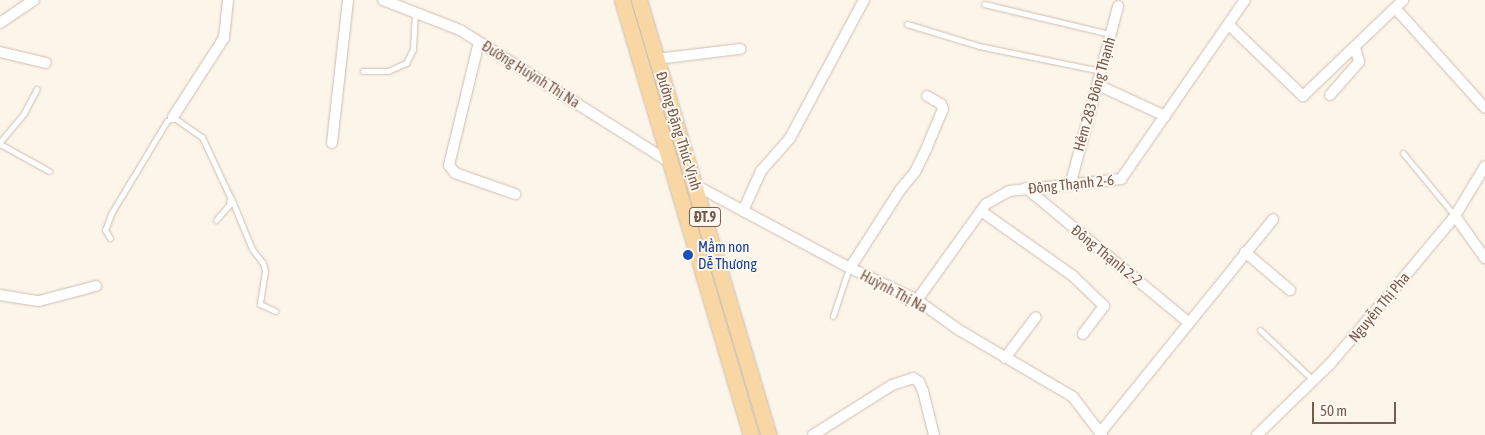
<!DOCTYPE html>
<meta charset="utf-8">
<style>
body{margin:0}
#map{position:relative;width:1485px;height:435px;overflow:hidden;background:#fcf5ea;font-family:"Asap Condensed",sans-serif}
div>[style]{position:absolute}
.roads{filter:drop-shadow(0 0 1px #cebdaf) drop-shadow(0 0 1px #cebdaf)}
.service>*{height:5px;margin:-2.5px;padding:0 2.5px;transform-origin:2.5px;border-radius:2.5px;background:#fff}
.minor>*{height:10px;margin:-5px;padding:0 5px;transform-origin:5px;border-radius:5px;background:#fff}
.primary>*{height:15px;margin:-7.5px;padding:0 7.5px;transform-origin:7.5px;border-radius:7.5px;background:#f8d7a5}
.dots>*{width:14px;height:14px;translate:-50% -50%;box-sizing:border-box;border:2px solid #fff9f1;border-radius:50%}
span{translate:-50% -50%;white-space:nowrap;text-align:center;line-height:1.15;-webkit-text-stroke:4px #fff9f1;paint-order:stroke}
.shield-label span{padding:1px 4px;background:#fff9f1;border:1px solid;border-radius:4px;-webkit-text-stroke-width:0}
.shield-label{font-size:14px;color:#775b4d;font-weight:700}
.street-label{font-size:15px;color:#775b4d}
.transit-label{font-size:15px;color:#164399}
.left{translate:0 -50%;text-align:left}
.scale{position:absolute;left:1312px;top:402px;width:84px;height:22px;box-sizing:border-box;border:2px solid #775b4d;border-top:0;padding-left:6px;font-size:15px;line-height:18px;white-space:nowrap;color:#775b4d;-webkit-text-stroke:4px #fff9f1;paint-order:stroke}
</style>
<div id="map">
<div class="roads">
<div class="service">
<div style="left:984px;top:4px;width:130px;rotate:13.4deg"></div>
<div style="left:907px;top:24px;width:75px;rotate:17deg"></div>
<div style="left:979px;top:46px;width:125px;rotate:11.6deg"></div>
<div style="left:363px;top:71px;width:25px"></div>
<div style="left:388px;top:71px;width:20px;rotate:-24deg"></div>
<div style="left:406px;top:63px;width:16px;rotate:-63deg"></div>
<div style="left:413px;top:49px;width:37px;rotate:-87deg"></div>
<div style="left:0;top:142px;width:38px;rotate:-50deg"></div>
<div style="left:24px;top:113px;width:27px;rotate:-62deg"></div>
<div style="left:0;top:144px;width:56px;rotate:28.9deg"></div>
<div style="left:1403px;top:153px;width:82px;rotate:50.5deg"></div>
<div style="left:231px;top:198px;width:55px;rotate:67.6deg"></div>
<div style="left:252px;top:249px;width:18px;rotate:52deg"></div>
<div style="left:263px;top:263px;width:8px;rotate:76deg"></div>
<div style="left:265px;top:271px;width:33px;rotate:99deg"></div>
<div style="left:260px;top:304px;width:17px;rotate:25deg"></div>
<div style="left:110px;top:238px;width:9px;rotate:-122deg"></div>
<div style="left:105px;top:230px;width:19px;rotate:-69deg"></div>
<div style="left:112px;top:212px;width:106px;rotate:-58.9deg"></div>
<div style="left:167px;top:121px;width:7px;rotate:-34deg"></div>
<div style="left:173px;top:117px;width:35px;rotate:35deg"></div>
<div style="left:202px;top:137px;width:66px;rotate:65deg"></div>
<div style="left:230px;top:197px;width:8px;rotate:97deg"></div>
<div style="left:229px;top:205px;width:20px;rotate:131deg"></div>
<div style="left:833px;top:316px;width:51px;rotate:-71.6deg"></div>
<div style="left:1260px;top:330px;width:73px;rotate:43.3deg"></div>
</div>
<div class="minor">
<div style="left:383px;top:0;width:83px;rotate:21.3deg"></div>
<div style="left:460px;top:30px;width:249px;rotate:32.2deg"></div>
<div style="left:1396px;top:9px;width:133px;rotate:48deg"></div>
<div style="left:0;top:23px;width:41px;rotate:-34.1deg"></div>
<div style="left:1229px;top:25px;width:103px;rotate:43.8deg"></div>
<div style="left:1303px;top:96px;width:139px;rotate:-43.8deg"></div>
<div style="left:479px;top:42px;width:127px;rotate:103.7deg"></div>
<div style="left:449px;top:165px;width:10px;rotate:53deg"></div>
<div style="left:455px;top:173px;width:64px;rotate:19.3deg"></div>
<div style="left:0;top:52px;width:47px;rotate:13.4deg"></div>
<div style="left:657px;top:59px;width:84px;rotate:-6.9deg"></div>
<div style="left:1098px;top:85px;width:74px;rotate:24.8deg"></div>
<div style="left:1330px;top:95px;width:44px;rotate:-48.7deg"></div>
<div style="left:1359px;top:62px;width:16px;rotate:-105deg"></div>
<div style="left:173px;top:117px;width:94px;rotate:-57.2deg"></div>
<div style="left:224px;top:38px;width:38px;rotate:-84deg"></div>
<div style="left:332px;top:143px;width:144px;rotate:-83.6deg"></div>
<div style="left:1071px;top:182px;width:182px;rotate:-75deg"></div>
<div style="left:695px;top:185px;width:176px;rotate:28.2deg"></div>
<div style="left:850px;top:268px;width:74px;rotate:25.5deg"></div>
<div style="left:917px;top:300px;width:52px;rotate:35.5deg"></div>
<div style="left:959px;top:330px;width:132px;rotate:30.4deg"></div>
<div style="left:1073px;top:397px;width:48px;rotate:52.7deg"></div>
<div style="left:1026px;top:188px;width:210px;rotate:39.6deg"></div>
<div style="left:743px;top:211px;width:44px;rotate:-65.8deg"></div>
<div style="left:761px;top:171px;width:44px;rotate:-48.7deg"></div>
<div style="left:790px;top:138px;width:157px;rotate:-61.8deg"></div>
<div style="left:981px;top:211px;width:113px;rotate:35.2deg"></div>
<div style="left:1073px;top:276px;width:43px;rotate:44.1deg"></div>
<div style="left:1104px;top:306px;width:35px;rotate:127deg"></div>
<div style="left:1455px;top:216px;width:52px;rotate:54.5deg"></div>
<div style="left:1245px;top:252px;width:59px;rotate:40.2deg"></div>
<div style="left:850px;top:268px;width:93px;rotate:-57.3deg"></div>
<div style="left:900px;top:190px;width:23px;rotate:-50deg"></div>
<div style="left:915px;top:172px;width:28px;rotate:-64deg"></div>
<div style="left:927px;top:147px;width:41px;rotate:-67.2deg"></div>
<div style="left:943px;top:109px;width:5px;rotate:-112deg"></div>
<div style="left:941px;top:104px;width:16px;rotate:-150deg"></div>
<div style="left:0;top:295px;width:39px;rotate:9deg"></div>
<div style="left:39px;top:301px;width:59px;rotate:-14.7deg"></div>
<div style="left:917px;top:300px;width:118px;rotate:-54.3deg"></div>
<div style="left:986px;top:204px;width:26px;rotate:-29deg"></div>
<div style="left:1009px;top:191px;width:113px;rotate:-6.1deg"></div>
<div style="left:1121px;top:179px;width:218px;rotate:-55.3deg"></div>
<div style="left:1005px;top:358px;width:51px;rotate:-52.9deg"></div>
<div style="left:1100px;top:433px;width:275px;rotate:-51deg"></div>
<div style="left:813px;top:435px;width:93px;rotate:-32.3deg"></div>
<div style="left:892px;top:385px;width:22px;rotate:-18deg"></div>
<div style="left:913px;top:378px;width:7px;rotate:34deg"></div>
<div style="left:919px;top:382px;width:10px;rotate:66deg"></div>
<div style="left:923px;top:391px;width:45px;rotate:76deg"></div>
<div style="left:1257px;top:435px;width:102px;rotate:-44.2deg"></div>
<div style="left:1330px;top:364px;width:108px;rotate:-49.5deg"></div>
<div style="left:1400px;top:282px;width:86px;rotate:-50.2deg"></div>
<div style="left:1455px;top:216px;width:58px;rotate:-59deg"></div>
</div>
<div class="primary">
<div style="left:622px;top:0;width:454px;rotate:73.5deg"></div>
<div style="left:639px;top:0;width:454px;rotate:73.4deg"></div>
</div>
</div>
<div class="dots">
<div style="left:688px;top:255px;background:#1a4fb4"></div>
</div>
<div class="shield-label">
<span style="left:705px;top:217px">ĐT.9</span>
</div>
<div class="street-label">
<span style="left:531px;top:74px;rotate:32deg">Đường Huỳnh Thị Na</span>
<span style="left:1094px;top:94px;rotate:-74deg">Hẻm 283 Đông Thạnh</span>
<span style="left:679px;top:131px;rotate:73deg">Đường Đặng Thúc Vịnh</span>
<span style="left:1071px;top:184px;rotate:-6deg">Đông Thạnh 2-6</span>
<span style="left:1107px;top:255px;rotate:39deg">Đông Thạnh 2-2</span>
<span style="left:894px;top:291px;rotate:28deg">Huỳnh Thị Na</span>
<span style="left:1379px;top:307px;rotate:-50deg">Nguyễn Thị Pha</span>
</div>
<div class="transit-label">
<span class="left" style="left:698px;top:255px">Mầm non<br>Dễ Thương</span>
</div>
<div class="scale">50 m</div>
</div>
